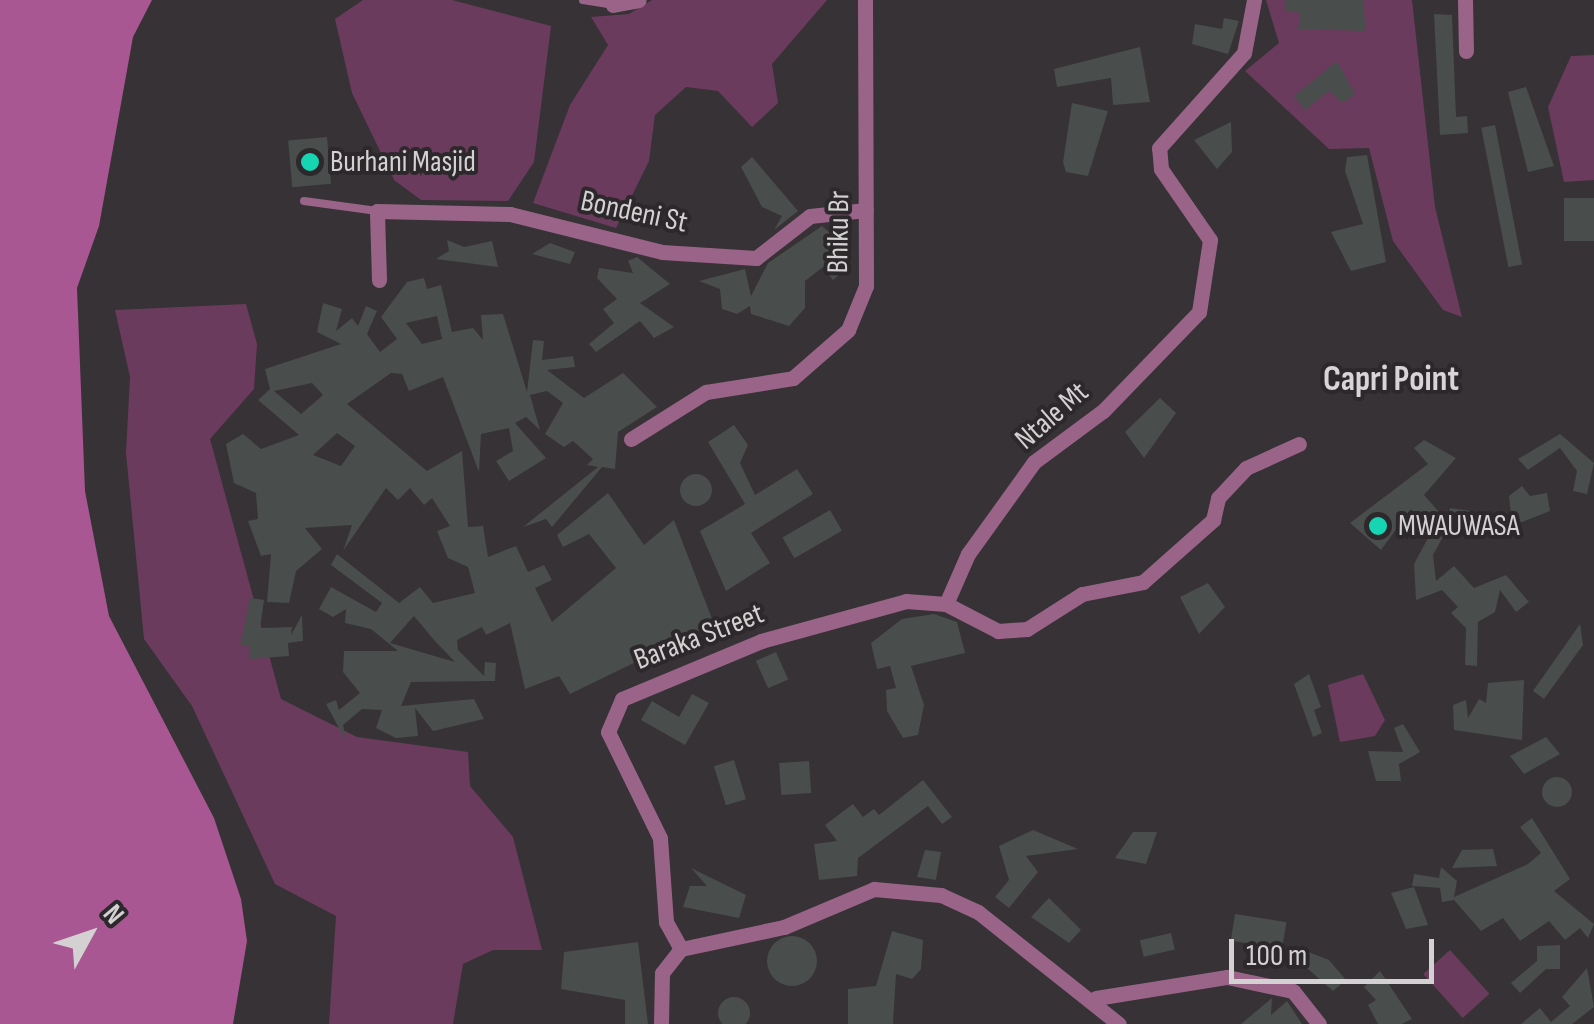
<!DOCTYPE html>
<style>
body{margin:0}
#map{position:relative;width:1594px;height:1024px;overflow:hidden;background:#363235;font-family:"Sofia Sans Condensed",sans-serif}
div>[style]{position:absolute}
.green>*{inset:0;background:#6b3b5d;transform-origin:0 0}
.water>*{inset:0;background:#a95792}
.building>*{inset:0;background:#494d4c;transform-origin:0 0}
.round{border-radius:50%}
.lane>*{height:8px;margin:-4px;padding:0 4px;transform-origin:4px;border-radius:4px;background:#9a6489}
.street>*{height:15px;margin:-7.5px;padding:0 7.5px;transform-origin:7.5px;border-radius:7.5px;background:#9a6489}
.dots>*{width:28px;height:28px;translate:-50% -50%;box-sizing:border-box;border:5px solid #2c282b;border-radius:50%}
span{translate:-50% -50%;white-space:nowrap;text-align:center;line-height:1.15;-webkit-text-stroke:8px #2c282b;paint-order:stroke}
.poi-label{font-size:30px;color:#d3d1d2}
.left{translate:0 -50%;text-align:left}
.street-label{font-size:30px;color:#d3d1d2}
.quarter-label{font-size:35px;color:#d9d4d7;font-weight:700}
.north{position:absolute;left:40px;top:884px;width:100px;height:100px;-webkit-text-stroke:8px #2c282b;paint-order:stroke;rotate:50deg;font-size:28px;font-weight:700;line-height:40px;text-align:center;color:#d3d1d2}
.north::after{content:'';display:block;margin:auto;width:35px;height:45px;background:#d3d1d2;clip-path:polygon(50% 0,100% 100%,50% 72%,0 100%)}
.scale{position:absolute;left:1229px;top:939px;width:205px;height:45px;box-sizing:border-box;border:5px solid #d3d1d2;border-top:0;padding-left:12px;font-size:30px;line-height:35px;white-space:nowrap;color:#d3d1d2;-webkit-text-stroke:8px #2c282b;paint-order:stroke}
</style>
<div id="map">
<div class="green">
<div style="clip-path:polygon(363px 0,452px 0,551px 26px,534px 162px,508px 201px,421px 200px,394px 180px,352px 93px,335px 19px)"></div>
<div style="clip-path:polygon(652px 0,827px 0,772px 64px,778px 103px,752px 127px,718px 91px,686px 87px,655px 115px,649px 161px,616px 228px,533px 203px,570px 105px,608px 45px,591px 17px,629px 14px)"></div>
<div style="clip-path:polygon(1266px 0,1412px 0,1435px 207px,1462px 317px,1443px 310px,1393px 241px,1369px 148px,1329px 149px,1245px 71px,1279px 43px)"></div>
<div style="clip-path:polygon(1594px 55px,1594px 180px,1564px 182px,1548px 107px,1571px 56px)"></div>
<div style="clip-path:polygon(246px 304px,257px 344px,254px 389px,210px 439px,281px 699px,357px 737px,468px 752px,470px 786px,513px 837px,542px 950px,493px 950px,463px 964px,453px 1024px,329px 1024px,336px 916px,275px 884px,192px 706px,144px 639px,126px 453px,130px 377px,115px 310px)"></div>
<div style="clip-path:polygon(1363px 674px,1385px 720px,1375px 736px,1340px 742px,1328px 685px)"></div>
<div style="left:1450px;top:950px;width:59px;height:36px;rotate:48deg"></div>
</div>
<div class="water">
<div style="clip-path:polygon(0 0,152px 0,133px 37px,99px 226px,77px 288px,85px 491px,109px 616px,214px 818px,241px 899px,247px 941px,233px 1024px,0 1024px)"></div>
</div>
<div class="building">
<div style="clip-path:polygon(1286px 0,1363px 0,1366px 31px,1298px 29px,1300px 13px,1284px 10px)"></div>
<div style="clip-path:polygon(1434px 14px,1452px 15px,1456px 117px,1467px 116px,1468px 133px,1440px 135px)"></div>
<div style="clip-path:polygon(1224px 18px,1239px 21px,1228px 54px,1192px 44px,1195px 24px,1222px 29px)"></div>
<div style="clip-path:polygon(1140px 47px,1150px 102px,1113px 105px,1111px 78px,1057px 87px,1054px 69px)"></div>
<div style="clip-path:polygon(1337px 61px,1355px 94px,1343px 103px,1329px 91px,1305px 110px,1294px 96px)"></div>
<div style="clip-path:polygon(1526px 87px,1554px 166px,1528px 172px,1508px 92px)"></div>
<div style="clip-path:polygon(1072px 103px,1108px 111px,1088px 176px,1066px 172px,1063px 162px)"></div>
<div style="clip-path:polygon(1231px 122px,1232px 152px,1217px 169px,1194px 140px)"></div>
<div style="left:1495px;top:125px;width:142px;height:14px;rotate:79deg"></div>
<div style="left:327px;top:137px;width:47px;height:39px;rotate:85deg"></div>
<div style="clip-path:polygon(1367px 155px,1386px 262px,1351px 271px,1331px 232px,1363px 224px,1345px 171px,1347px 157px)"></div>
<div style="clip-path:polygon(752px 157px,798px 211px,774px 230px,782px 216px,762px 207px,741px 167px)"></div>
<div style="left:1594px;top:198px;width:43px;height:30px;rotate:90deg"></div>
<div style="clip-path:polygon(822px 226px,846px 247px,836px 255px,847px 268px,833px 280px,823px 267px,805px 281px,805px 308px,789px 326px,751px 314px,750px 306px,737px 314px,722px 309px,720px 289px,699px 281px,745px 269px,751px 296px,768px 263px)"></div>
<div style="clip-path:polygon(447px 240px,464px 247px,492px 241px,498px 267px,436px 259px,449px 251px)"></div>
<div style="clip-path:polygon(550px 243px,575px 252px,570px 264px,532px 254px)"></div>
<div style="clip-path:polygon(637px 257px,670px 284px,640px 303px,674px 327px,654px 338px,640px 321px,596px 352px,589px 344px,614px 323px,603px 309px,617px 299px,597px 278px,599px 268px,633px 273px,628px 261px)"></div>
<div style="clip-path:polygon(evenodd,424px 278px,427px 289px,441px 285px,452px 332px,473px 328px,483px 340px,481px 315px,503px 314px,527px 392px,533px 340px,544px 341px,542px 360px,573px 356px,575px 367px,547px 370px,584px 398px,623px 373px,657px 407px,618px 432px,615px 469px,602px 467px,552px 527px,546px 519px,523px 527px,598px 467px,587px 465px,593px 459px,573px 441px,564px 447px,545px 434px,563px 403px,547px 391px,530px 395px,540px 430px,526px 417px,515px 423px,546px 458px,509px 481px,496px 461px,513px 451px,509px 428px,481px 434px,479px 472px,443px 377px,409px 391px,402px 374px,391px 373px,347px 404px,427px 471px,462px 451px,468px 527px,483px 526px,488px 557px,516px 546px,528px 572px,544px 565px,552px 580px,535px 588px,552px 622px,616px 568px,589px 534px,563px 547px,557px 535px,608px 493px,644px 545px,674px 520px,714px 624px,570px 694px,559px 676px,525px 689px,510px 623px,486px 635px,482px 627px,457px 640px,458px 650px,484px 676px,485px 662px,496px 663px,495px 681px,411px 682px,401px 706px,474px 699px,484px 719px,433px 731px,415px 708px,418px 736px,396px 738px,376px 728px,382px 710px,362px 709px,343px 725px,346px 741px,326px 704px,336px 700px,339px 710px,360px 693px,343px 672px,344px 651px,398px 651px,371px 629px,345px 623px,346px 609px,333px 617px,319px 609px,331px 587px,376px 612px,382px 603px,331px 565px,337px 554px,399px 603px,420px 587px,433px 603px,475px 593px,468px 567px,448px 558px,437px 531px,450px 526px,432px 498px,424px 505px,410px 488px,398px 500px,386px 488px,343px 551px,352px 525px,305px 528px,322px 549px,296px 571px,289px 603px,267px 602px,271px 554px,261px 556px,248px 521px,258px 519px,256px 493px,234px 483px,226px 444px,243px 434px,261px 449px,299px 435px,258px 400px,270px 389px,265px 369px,341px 344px,317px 332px,323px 303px,342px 309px,336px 331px,352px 318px,358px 326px,366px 306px,377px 311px,367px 334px,380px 352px,397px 339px,381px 317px,407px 282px,424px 278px,437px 316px,442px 339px,422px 344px,406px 323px,437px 316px,424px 278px,312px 383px,323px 395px,301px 414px,274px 391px,312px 383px,424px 278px,337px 433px,355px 446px,341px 466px,313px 455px,337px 433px,424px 278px,414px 616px,434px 640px,455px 662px,390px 643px,414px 616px)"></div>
<div style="clip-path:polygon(1160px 398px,1176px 413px,1144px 458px,1125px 432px)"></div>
<div style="clip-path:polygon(734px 425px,748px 445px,740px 463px,755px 495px,797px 469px,813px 494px,751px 533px,770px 563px,726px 591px,700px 531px,745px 504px,708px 442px)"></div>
<div style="clip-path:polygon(1560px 434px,1594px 463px,1587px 494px,1573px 491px,1577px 471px,1560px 448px,1528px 470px,1518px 459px)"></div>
<div style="clip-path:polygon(1424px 440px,1456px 458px,1424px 495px,1448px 522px,1450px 508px,1471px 511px,1470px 524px,1419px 519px,1411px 509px,1381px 550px,1350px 523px,1428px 464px,1414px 448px)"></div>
<div class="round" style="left:680px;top:474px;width:32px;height:32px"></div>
<div style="clip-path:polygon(1522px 486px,1530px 496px,1547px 493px,1550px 511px,1512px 526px,1509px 496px)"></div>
<div style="left:830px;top:510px;width:24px;height:55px;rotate:60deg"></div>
<div style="clip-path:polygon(1435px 525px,1444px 535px,1433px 555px,1436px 581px,1454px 566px,1474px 588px,1506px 575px,1529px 602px,1516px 612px,1500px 590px,1495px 612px,1478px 622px,1477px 666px,1465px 665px,1466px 628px,1451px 613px,1458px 607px,1442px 590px,1416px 600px,1414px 564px)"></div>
<div style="clip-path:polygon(1208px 583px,1225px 607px,1199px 634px,1180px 597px)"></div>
<div style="clip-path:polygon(250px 598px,264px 600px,260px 628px,292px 627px,291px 635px,302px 615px,303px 641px,288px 643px,289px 656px,250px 659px,249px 645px,240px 646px)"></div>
<div style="clip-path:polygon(934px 614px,957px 622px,965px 653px,911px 666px,924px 705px,918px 735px,903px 738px,887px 711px,886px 690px,896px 688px,890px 666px,877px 669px,871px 643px,902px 619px)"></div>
<div style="clip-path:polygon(1580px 624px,1583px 645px,1544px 699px,1533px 691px)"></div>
<div style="left:776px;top:652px;width:30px;height:22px;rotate:66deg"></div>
<div style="clip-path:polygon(1309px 674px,1321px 707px,1314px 710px,1322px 733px,1313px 737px,1294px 684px)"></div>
<div style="clip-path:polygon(1524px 680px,1522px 740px,1454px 730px,1453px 705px,1466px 700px,1468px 718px,1479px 699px,1486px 703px,1488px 683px)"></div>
<div style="clip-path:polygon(692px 694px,709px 703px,685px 745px,641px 720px,652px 701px,679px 717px)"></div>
<div style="clip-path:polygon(1403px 724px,1420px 752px,1399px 764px,1401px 781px,1376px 781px,1368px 751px,1403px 752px,1394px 728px)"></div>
<div style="clip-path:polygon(1546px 737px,1560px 754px,1524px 774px,1510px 756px)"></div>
<div style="left:734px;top:760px;width:41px;height:21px;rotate:73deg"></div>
<div style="left:809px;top:761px;width:32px;height:30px;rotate:86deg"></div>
<div class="round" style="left:1542px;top:777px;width:30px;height:30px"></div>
<div style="clip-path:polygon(923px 780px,952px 817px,942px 824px,928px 806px,858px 858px,857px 876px,819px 880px,814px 844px,837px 841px,825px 825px,853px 804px,863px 817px,874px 809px,879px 815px)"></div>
<div style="clip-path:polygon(1532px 818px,1570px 879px,1554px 891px,1594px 924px,1588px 938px,1580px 928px,1565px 940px,1549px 921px,1520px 941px,1503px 918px,1481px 931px,1454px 900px,1442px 902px,1440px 888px,1412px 886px,1414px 874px,1439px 878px,1441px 867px,1457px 881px,1454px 897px,1528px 864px,1541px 853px,1520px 827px)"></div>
<div style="clip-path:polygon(1033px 830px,1078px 849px,1026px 856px,1038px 872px,1009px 908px,995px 897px,1009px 880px,999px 846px)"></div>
<div style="clip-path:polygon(1133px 832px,1157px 832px,1146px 864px,1115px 858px)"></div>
<div style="clip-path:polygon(1493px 849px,1497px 866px,1452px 868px,1462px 850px)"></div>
<div style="clip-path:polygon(925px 850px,941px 852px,936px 880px,917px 877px)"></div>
<div style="clip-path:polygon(691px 868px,746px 895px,739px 918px,683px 907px,690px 886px,707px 886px)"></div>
<div style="clip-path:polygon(1414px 887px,1428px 925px,1406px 929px,1391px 893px)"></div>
<div style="clip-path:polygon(1049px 898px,1081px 930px,1069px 943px,1031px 917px)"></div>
<div style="left:1235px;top:914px;width:52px;height:27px;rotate:9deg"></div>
<div style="clip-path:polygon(892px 931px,923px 940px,921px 969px,912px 979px,896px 974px,893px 1024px,848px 1024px,848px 989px,876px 986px)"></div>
<div style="left:1171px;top:933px;width:17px;height:32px;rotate:77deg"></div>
<div class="round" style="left:767px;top:936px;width:50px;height:50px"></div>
<div style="clip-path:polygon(638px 942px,648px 1024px,625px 1024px,625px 1000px,561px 989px,564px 952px)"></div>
<div style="clip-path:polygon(1560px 945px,1560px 969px,1546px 969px,1520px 993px,1511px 983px,1537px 961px,1537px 946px)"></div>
<div style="clip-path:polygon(1306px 951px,1329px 960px,1346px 980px,1333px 991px,1300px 962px)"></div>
<div style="clip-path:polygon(1587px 968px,1594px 1007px,1572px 1024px,1521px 1024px,1540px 1008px,1551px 1022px,1570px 1006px,1562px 997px)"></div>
<div style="clip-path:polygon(1380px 971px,1412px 1019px,1402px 1024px,1378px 1024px,1368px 1005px,1376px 1000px,1364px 987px)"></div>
<div class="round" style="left:718px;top:997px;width:32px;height:32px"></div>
<div style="clip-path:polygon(1272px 998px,1271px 1015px,1287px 1001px,1302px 1024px,1241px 1024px)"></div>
</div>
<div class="lane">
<div style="left:583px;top:0;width:30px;rotate:9deg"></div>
<div style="left:304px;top:201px;width:74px;rotate:7.8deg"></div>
</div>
<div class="street">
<div style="left:1465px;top:0;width:51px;rotate:88.9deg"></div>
<div style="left:613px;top:5px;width:26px;rotate:-11deg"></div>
<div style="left:379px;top:280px;width:69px;rotate:-91.7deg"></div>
<div style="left:377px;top:211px;width:133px;rotate:1.3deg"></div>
<div style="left:510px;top:214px;width:157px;rotate:14deg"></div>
<div style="left:662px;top:252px;width:94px;rotate:3.7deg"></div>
<div style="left:756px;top:258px;width:68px;rotate:-37.9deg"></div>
<div style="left:810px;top:216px;width:56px;rotate:-6.1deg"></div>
<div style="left:631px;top:439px;width:89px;rotate:-32.1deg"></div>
<div style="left:706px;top:392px;width:88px;rotate:-9.1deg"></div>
<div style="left:793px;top:378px;width:73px;rotate:-41.1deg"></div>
<div style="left:848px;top:330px;width:48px;rotate:-67.8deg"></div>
<div style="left:866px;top:286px;width:286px;rotate:-90.2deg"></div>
<div style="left:946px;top:604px;width:55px;rotate:-66.3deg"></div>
<div style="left:968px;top:554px;width:113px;rotate:-54.3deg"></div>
<div style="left:1034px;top:462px;width:86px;rotate:-36.5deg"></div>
<div style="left:1103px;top:411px;width:138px;rotate:-45.9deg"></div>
<div style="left:1199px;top:312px;width:73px;rotate:-81.3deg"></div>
<div style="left:1210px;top:240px;width:86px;rotate:-124.6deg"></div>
<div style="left:1161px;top:169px;width:21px;rotate:-95deg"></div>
<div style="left:1159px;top:148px;width:127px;rotate:-48.2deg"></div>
<div style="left:1244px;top:53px;width:54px;rotate:-79.3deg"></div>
<div style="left:681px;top:949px;width:31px;rotate:-119deg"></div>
<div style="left:666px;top:922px;width:84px;rotate:-94.1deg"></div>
<div style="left:660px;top:838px;width:118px;rotate:-116.1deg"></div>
<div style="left:608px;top:732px;width:36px;rotate:-67deg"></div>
<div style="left:622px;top:699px;width:151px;rotate:-22.6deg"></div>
<div style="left:761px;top:641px;width:150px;rotate:-15.4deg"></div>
<div style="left:906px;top:601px;width:40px;rotate:4.3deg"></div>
<div style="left:946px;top:604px;width:59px;rotate:27.4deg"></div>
<div style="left:998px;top:631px;width:29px;rotate:-4deg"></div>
<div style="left:1027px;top:629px;width:65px;rotate:-32.5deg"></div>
<div style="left:1082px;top:594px;width:62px;rotate:-11.1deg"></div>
<div style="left:1143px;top:582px;width:94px;rotate:-41.5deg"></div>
<div style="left:1213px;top:520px;width:23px;rotate:-77deg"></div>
<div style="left:1218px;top:498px;width:41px;rotate:-47deg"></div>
<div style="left:1246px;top:468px;width:58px;rotate:-24.4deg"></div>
<div style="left:1096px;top:998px;width:133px;rotate:-9.1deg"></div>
<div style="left:1227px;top:977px;width:67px;rotate:12deg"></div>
<div style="left:1293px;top:991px;width:42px;rotate:51.8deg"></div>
<div style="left:661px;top:1024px;width:51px;rotate:-88.9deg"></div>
<div style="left:662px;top:973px;width:31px;rotate:-52deg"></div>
<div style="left:681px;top:949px;width:105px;rotate:-12.1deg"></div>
<div style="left:784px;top:927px;width:98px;rotate:-22.9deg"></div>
<div style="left:874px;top:889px;width:67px;rotate:5.1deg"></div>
<div style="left:941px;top:895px;width:41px;rotate:24.7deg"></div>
<div style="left:978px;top:912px;width:180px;rotate:38.5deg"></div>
</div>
<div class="dots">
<div style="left:310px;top:162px;background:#15d5b3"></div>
<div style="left:1378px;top:526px;background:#15d5b3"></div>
</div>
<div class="poi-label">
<span class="left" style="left:330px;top:162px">Burhani Masjid</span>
<span class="left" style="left:1398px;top:526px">MWAUWASA</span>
</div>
<div class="street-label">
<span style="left:634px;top:212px;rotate:12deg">Bondeni St</span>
<span style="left:839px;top:232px;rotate:-89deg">Bhiku Br</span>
<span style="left:1052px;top:416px;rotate:-41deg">Ntale Mt</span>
<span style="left:699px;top:637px;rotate:-21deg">Baraka Street</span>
</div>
<div class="quarter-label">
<span style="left:1391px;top:380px">Capri Point</span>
</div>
<div class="north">N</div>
<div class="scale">100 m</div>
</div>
